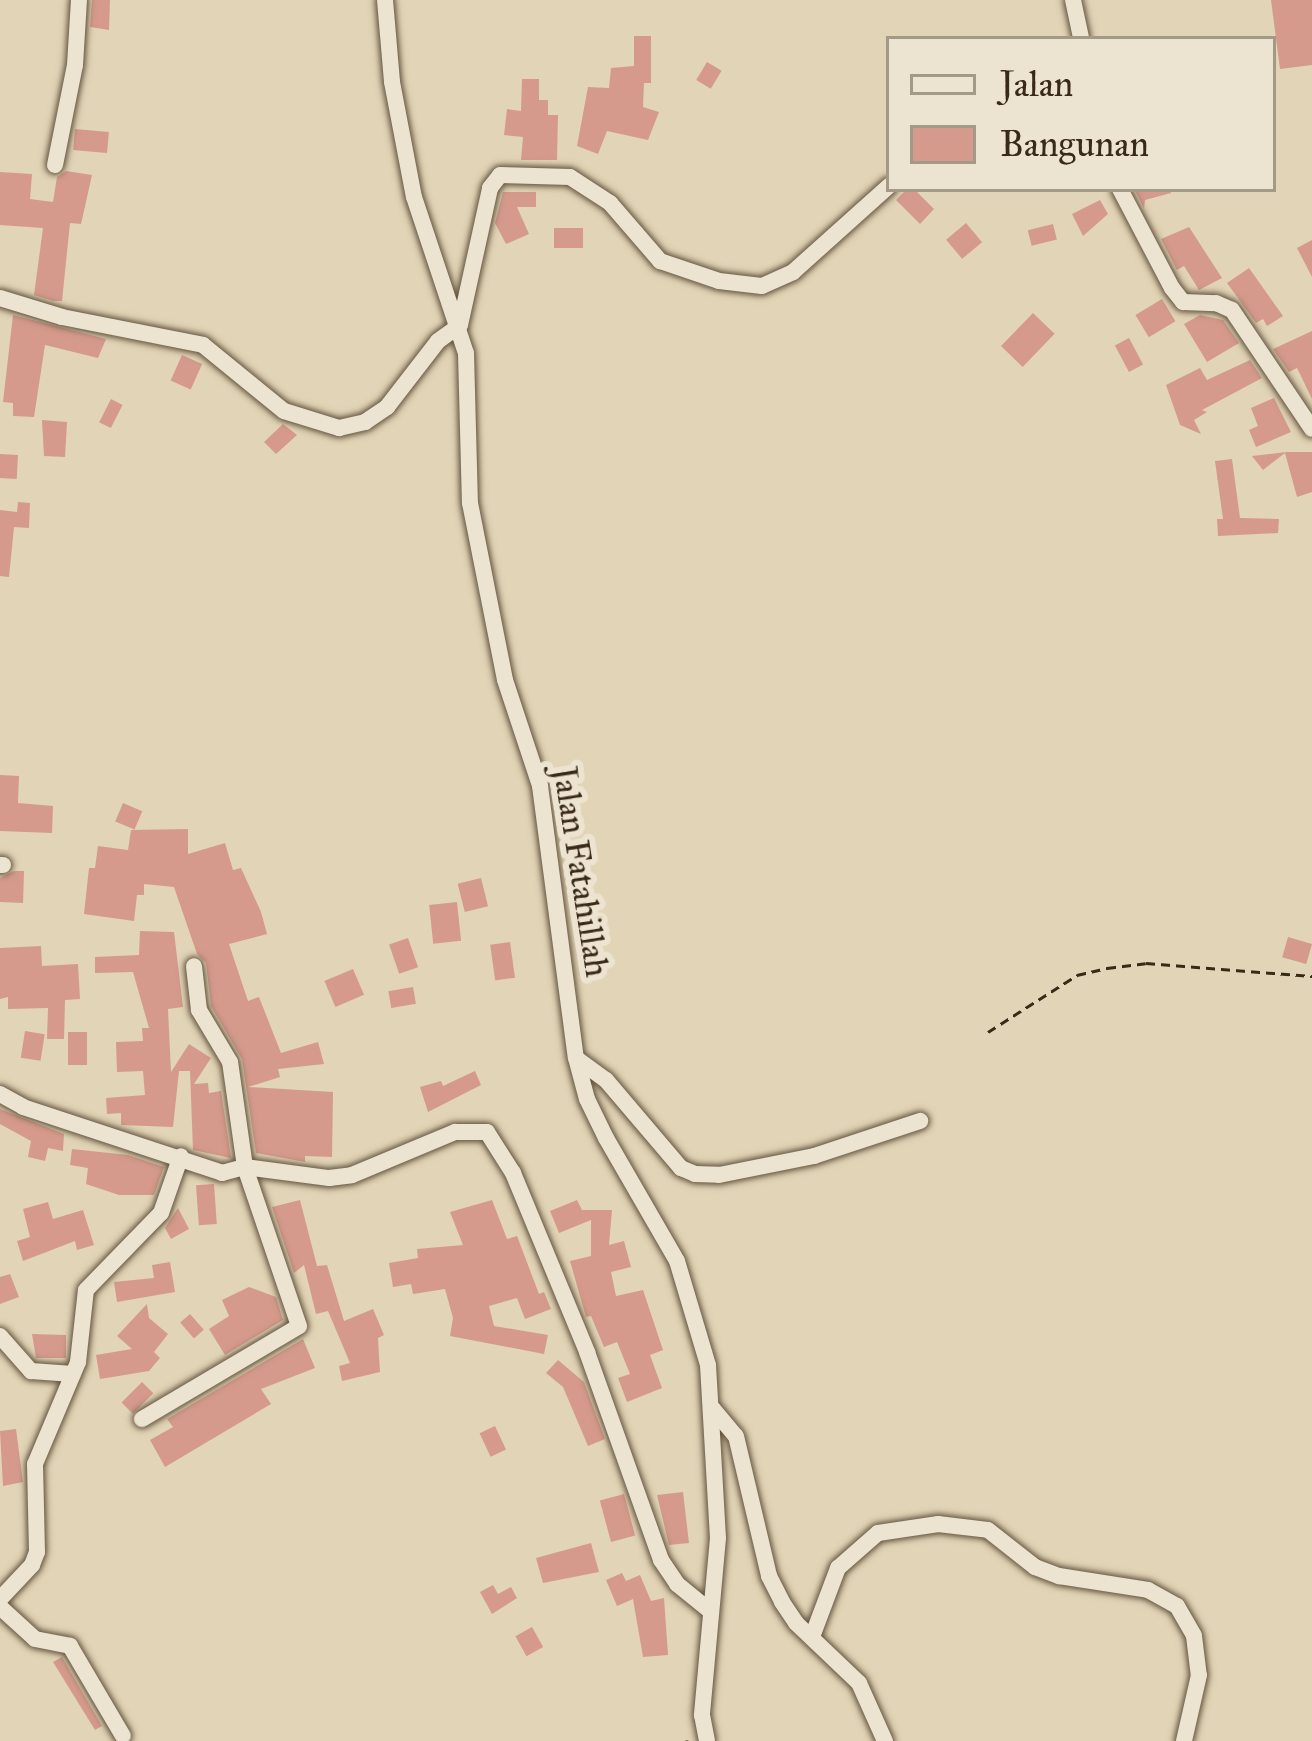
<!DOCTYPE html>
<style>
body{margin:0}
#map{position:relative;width:1312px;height:1741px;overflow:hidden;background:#e2d4b6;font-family:"IM FELL Great Primer",serif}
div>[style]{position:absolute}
.building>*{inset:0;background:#d59a8c;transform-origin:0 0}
.path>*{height:3px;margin-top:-1.5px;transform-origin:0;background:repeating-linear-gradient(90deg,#392917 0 9px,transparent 0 15px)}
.roads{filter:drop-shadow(0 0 3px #63543f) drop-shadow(0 0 3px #63543f)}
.minor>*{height:16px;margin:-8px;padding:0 8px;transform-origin:8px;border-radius:8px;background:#ece3d0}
span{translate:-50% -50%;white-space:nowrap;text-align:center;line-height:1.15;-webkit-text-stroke:12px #ece3d0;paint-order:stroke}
.street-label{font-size:33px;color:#392917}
.legend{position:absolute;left:886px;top:36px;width:390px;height:156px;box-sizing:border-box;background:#ece3d0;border:3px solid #a49986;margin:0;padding:15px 21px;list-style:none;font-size:36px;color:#392917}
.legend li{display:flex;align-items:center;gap:24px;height:60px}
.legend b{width:60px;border:3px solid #a49986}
</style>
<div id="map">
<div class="building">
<div style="clip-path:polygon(92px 0,110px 0,109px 30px,90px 27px)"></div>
<div style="clip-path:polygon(1271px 0,1312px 0,1312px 65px,1280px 69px)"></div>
<div style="clip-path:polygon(634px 36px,651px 36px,651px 83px,644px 83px,643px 107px,659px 112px,648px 140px,607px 131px,598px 154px,577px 146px,588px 87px,609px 88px,611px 68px,634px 66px)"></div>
<div style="left:707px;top:62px;width:17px;height:21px;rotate:31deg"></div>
<div style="clip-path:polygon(522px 79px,539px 79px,539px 100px,548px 100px,548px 115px,558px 115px,557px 160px,521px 160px,523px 137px,504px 135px,507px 109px,521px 111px)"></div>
<div style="left:75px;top:129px;width:34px;height:21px;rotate:5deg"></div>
<div style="clip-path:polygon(66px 171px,92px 175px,81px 224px,70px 223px,62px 301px,53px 301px,34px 295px,43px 228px,0 225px,0 172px,32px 174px,30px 199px,53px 202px,57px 177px)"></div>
<div style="clip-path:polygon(907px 189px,914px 189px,934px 209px,920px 224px,896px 200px)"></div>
<div style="clip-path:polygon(1134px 189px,1170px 189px,1171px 193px,1145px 200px,1144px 208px)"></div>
<div style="clip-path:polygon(503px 192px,536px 192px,536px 207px,517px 207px,529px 234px,506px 244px,495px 223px)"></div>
<div style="clip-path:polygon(1100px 200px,1108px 214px,1083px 236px,1072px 214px)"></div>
<div style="left:966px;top:223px;width:25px;height:26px;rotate:50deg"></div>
<div style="left:1053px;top:224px;width:16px;height:26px;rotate:76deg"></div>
<div style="clip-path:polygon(1189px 227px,1222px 278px,1199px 290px,1184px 266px,1177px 270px,1161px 239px)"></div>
<div style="left:554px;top:228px;width:29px;height:20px"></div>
<div style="clip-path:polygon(1312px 240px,1312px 277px,1297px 248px)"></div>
<div style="clip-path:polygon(1249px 268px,1283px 316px,1267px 326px,1263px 319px,1256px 323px,1227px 283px)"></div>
<div style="left:1162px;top:299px;width:26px;height:31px;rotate:59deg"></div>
<div style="left:1033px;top:313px;width:30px;height:46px;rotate:44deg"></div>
<div style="clip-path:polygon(13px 315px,106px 339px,98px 358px,45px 345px,34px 417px,13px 416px,13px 403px,3px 402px)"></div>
<div style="clip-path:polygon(1200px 315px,1223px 320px,1239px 343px,1207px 362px,1184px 324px)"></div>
<div style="clip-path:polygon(1312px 331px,1312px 399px,1297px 368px,1289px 372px,1273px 349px)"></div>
<div style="left:1129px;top:338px;width:30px;height:16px;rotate:62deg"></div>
<div style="left:182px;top:355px;width:22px;height:28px;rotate:24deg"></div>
<div style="clip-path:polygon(1250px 360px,1262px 378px,1202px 410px,1207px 412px,1194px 420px,1201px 434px,1180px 425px,1166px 385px,1200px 368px,1207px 380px)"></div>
<div style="clip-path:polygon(1274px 398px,1291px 432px,1256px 447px,1249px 430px,1258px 426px,1251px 408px)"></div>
<div style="left:111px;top:399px;width:13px;height:26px;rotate:27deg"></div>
<div style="clip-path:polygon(42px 420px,67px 422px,65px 457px,44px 456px)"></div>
<div style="clip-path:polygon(283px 424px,297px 435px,276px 454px,264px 442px)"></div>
<div style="clip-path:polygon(1287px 452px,1312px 452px,1312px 492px,1297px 497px,1285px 453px,1263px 470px,1252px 456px)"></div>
<div style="left:0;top:454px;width:18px;height:24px;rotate:3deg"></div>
<div style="clip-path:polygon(1232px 459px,1240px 518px,1279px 519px,1278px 533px,1218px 536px,1217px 519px,1223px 519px,1215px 461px)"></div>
<div style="clip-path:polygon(18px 502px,30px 503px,29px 528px,14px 527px,9px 577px,0 576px,0 510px,17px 512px)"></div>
<div style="clip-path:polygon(0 775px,19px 776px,18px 803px,53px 806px,52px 833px,0 831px)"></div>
<div style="left:123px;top:803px;width:21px;height:20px;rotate:23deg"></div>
<div style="clip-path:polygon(188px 829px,188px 854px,225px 843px,233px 870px,241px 868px,261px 912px,267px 934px,229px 944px,248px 1001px,259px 997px,281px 1053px,318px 1042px,324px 1064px,278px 1069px,280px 1077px,248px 1087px,333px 1092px,332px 1157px,305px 1156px,305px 1162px,256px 1153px,242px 1059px,211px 1006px,206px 963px,197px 954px,174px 887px,144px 884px,144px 895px,137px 895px,134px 921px,84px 914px,89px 868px,95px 868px,98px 846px,128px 850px,131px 830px)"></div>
<div style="clip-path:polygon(14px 871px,24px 871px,23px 903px,0 902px,0 878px)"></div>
<div style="left:481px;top:878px;width:29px;height:24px;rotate:76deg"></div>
<div style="left:457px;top:902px;width:39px;height:28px;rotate:84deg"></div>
<div style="clip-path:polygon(140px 931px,174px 932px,183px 1007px,168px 1009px,171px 1072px,189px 1044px,211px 1058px,194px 1084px,208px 1083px,209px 1093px,221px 1091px,231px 1158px,193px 1150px,190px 1071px,179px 1071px,173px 1127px,121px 1125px,121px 1113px,107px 1114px,106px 1098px,145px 1095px,143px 1071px,117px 1072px,116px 1042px,143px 1041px,142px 1028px,149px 1028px,133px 972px,95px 973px,95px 957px,139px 955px)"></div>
<div style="left:1288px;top:937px;width:25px;height:21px;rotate:16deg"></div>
<div style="left:408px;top:938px;width:31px;height:20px;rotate:71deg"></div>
<div style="left:510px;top:942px;width:36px;height:20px;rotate:82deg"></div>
<div style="clip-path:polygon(41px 946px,42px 966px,78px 964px,80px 999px,65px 1000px,64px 1039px,47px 1039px,48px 1008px,8px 1009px,8px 997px,0 999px,0 948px)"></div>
<div style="left:353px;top:969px;width:28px;height:31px;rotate:67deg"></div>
<div style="left:413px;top:987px;width:17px;height:25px;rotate:80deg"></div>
<div style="left:25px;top:1031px;width:20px;height:27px;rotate:9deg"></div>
<div style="left:68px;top:1032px;width:19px;height:33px"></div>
<div style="clip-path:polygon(475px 1071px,481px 1085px,428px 1112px,420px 1087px,441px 1081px,443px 1086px)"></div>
<div style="clip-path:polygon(0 1109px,64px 1134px,63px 1151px,48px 1148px,45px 1161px,28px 1157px,31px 1141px,0 1124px)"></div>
<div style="clip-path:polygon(72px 1149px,128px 1155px,164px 1167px,154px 1195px,119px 1195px,86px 1184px,88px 1168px,70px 1165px)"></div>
<div style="left:214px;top:1184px;width:40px;height:18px;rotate:86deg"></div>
<div style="clip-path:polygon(300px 1200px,317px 1266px,327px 1265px,344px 1321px,373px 1309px,384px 1335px,378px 1338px,380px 1372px,342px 1381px,339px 1366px,350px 1363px,328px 1311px,316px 1314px,304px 1265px,294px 1273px,272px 1207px)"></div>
<div style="clip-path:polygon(492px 1200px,507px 1239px,517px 1236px,539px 1294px,544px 1292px,551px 1309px,525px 1319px,517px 1298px,489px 1306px,494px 1326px,548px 1335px,544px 1354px,450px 1336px,453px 1318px,445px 1289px,413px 1294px,411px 1284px,393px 1287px,389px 1263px,418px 1258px,417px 1249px,463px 1245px,450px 1212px)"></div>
<div style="clip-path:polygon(577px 1200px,582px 1210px,612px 1210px,609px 1245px,624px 1241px,631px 1267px,611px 1272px,616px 1296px,643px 1290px,663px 1350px,650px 1355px,662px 1388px,627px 1402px,618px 1378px,630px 1374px,617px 1342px,604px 1347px,591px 1316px,586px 1317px,570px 1261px,591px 1256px,591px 1220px,559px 1233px,550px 1211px)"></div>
<div style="clip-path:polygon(48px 1202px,53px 1219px,83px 1210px,94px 1245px,77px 1250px,75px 1241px,23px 1261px,17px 1241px,30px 1237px,23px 1209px)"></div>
<div style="clip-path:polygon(178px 1208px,189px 1229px,171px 1239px,165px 1228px)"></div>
<div style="clip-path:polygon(170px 1262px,175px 1292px,117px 1302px,114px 1282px,154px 1278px,152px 1265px)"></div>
<div style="clip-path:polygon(10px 1274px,19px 1297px,0 1304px,0 1277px)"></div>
<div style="clip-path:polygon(249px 1287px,276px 1297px,283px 1320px,225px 1355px,209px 1329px,229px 1316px,222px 1300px)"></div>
<div style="clip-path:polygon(147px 1304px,149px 1318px,168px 1334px,154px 1352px,160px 1358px,149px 1371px,100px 1379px,96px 1355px,132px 1349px,117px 1336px)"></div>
<div style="left:190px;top:1314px;width:21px;height:13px;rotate:49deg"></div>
<div style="clip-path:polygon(32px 1334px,66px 1335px,66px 1358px,36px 1358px)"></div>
<div style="clip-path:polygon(303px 1339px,315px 1368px,261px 1389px,271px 1404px,165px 1467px,150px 1440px,173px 1427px,167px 1419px)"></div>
<div style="clip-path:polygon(558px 1360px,584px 1382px,605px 1439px,588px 1446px,563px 1387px,546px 1373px)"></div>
<div style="left:142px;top:1382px;width:16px;height:29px;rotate:45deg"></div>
<div style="left:495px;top:1426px;width:26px;height:17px;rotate:65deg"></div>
<div style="clip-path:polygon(16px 1429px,23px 1482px,3px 1486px,0 1431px)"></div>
<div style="clip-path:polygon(683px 1492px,689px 1543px,669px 1545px,657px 1495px)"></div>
<div style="left:624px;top:1494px;width:43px;height:25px;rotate:75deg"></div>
<div style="clip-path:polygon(591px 1543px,599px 1572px,543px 1583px,536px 1558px)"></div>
<div style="clip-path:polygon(622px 1573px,626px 1581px,640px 1575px,651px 1601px,664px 1598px,668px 1655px,643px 1657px,633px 1599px,617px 1606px,606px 1580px)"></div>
<div style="clip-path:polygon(493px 1585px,498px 1594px,511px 1587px,517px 1598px,492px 1614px,480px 1592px)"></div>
<div style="left:532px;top:1627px;width:23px;height:19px;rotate:61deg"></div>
<div style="clip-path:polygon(62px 1657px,102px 1726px,95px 1730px,53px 1662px)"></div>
</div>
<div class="path">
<div style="left:988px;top:1032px;width:106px;rotate:-32.6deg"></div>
<div style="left:1077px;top:975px;width:31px;rotate:-13deg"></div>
<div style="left:1107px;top:968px;width:39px;rotate:-7deg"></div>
<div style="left:1146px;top:963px;width:167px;rotate:4.5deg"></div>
<div style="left:687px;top:1741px;width:1px;rotate:-90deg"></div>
</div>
<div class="roads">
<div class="minor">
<div style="left:385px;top:0;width:82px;rotate:85.1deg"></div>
<div style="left:392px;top:82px;width:117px;rotate:79.2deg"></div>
<div style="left:414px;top:197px;width:164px;rotate:71.6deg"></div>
<div style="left:466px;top:353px;width:150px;rotate:88.5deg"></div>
<div style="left:470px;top:503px;width:180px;rotate:78.8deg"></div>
<div style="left:505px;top:680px;width:112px;rotate:71.7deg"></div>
<div style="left:540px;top:786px;width:274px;rotate:82.5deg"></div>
<div style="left:576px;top:1058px;width:42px;rotate:75deg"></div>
<div style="left:587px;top:1099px;width:43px;rotate:64deg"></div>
<div style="left:606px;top:1138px;width:142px;rotate:60deg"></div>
<div style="left:677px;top:1261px;width:109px;rotate:73.4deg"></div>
<div style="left:708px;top:1365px;width:173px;rotate:86.7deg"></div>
<div style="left:718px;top:1538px;width:178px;rotate:95.2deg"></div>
<div style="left:702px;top:1715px;width:26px;rotate:79deg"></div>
<div style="left:1073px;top:0;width:40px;rotate:78deg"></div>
<div style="left:55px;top:165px;width:102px;rotate:-78.7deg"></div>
<div style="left:75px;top:65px;width:65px;rotate:-86.5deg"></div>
<div style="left:1120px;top:189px;width:112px;rotate:62.3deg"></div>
<div style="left:1172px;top:288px;width:18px;rotate:52deg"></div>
<div style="left:1183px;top:302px;width:33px;rotate:2deg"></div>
<div style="left:1216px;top:303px;width:17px;rotate:24deg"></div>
<div style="left:1232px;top:310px;width:143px;rotate:56.1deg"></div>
<div style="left:0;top:298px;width:65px;rotate:17deg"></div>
<div style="left:62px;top:317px;width:144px;rotate:11.2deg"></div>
<div style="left:203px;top:345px;width:104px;rotate:39.2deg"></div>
<div style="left:284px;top:411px;width:58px;rotate:17.2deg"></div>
<div style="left:339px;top:428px;width:27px;rotate:-13deg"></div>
<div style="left:365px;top:422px;width:27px;rotate:-34deg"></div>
<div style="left:387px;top:407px;width:83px;rotate:-52.3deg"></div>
<div style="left:438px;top:341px;width:27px;rotate:-36deg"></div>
<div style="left:460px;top:325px;width:140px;rotate:-77.6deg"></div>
<div style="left:490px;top:188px;width:16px;rotate:-52deg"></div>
<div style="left:500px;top:175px;width:70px;rotate:1.6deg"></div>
<div style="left:570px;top:177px;width:48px;rotate:33deg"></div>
<div style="left:610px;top:203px;width:77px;rotate:49.2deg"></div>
<div style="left:660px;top:261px;width:62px;rotate:18.7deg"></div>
<div style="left:719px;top:281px;width:43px;rotate:6.6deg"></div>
<div style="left:762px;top:286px;width:34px;rotate:-24deg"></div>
<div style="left:793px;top:272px;width:129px;rotate:-41.9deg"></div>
<div style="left:0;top:865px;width:3px"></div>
<div style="left:577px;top:1059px;width:36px;rotate:36deg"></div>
<div style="left:606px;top:1080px;width:116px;rotate:49.6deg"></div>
<div style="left:681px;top:1168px;width:15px;rotate:23deg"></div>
<div style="left:695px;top:1174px;width:24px;rotate:2deg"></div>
<div style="left:719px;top:1175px;width:97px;rotate:-11.3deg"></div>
<div style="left:814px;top:1156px;width:112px;rotate:-18.3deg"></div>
<div style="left:0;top:1094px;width:26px;rotate:29deg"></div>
<div style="left:23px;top:1107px;width:210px;rotate:18.3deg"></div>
<div style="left:222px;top:1173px;width:24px;rotate:-15deg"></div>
<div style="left:245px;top:1167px;width:85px;rotate:7.5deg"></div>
<div style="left:329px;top:1178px;width:23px;rotate:-7deg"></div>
<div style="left:352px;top:1175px;width:112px;rotate:-22.7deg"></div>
<div style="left:455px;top:1132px;width:32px"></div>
<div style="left:487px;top:1132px;width:49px;rotate:57.6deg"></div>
<div style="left:513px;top:1173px;width:194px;rotate:67.5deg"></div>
<div style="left:587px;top:1352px;width:221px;rotate:70.4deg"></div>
<div style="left:661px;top:1560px;width:29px;rotate:56deg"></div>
<div style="left:677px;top:1584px;width:41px;rotate:39.1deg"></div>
<div style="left:0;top:1336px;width:47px;rotate:48.5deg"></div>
<div style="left:31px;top:1371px;width:42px;rotate:4.1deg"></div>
<div style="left:713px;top:1409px;width:35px;rotate:50deg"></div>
<div style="left:736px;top:1436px;width:144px;rotate:76.7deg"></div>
<div style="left:769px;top:1576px;width:29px;rotate:63deg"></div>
<div style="left:782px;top:1602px;width:25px;rotate:56deg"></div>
<div style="left:796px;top:1623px;width:87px;rotate:43.6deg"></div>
<div style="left:859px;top:1683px;width:64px;rotate:65.9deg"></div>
<div style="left:142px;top:1419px;width:182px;rotate:-30.6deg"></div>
<div style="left:299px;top:1326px;width:168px;rotate:-108.8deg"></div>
<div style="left:245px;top:1167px;width:106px;rotate:-98.1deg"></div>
<div style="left:230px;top:1062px;width:61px;rotate:-120.8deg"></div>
<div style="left:199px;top:1010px;width:44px;rotate:-96.5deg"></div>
<div style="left:0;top:1599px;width:47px;rotate:-46.7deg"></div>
<div style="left:32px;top:1565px;width:14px;rotate:-69deg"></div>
<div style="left:37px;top:1552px;width:88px;rotate:-91.3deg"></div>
<div style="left:35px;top:1464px;width:111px;rotate:-67.1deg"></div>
<div style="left:78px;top:1362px;width:72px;rotate:-83.7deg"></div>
<div style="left:86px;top:1290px;width:107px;rotate:-45.8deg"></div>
<div style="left:161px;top:1213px;width:60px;rotate:-70.7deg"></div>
<div style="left:0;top:1607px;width:47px;rotate:42.4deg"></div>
<div style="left:35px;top:1639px;width:36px;rotate:11deg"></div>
<div style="left:70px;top:1646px;width:104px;rotate:59.5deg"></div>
<div style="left:812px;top:1637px;width:74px;rotate:-69.4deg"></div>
<div style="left:838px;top:1568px;width:53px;rotate:-41.2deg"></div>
<div style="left:878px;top:1533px;width:61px;rotate:-8.5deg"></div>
<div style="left:938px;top:1524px;width:50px;rotate:6.8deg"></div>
<div style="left:988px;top:1530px;width:60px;rotate:38.2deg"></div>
<div style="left:1035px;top:1567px;width:26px;rotate:21deg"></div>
<div style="left:1059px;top:1576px;width:90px;rotate:8.9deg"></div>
<div style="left:1148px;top:1590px;width:33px;rotate:29deg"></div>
<div style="left:1177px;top:1606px;width:34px;rotate:60deg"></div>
<div style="left:1194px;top:1636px;width:39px;rotate:83deg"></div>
<div style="left:1199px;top:1675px;width:68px;rotate:102.8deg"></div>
</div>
</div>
<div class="street-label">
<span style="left:580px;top:872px;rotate:81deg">Jalan Fatahillah</span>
</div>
<ul class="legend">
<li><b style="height:15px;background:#ece3d0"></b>Jalan</li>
<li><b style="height:33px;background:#d59a8c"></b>Bangunan</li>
</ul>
</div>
